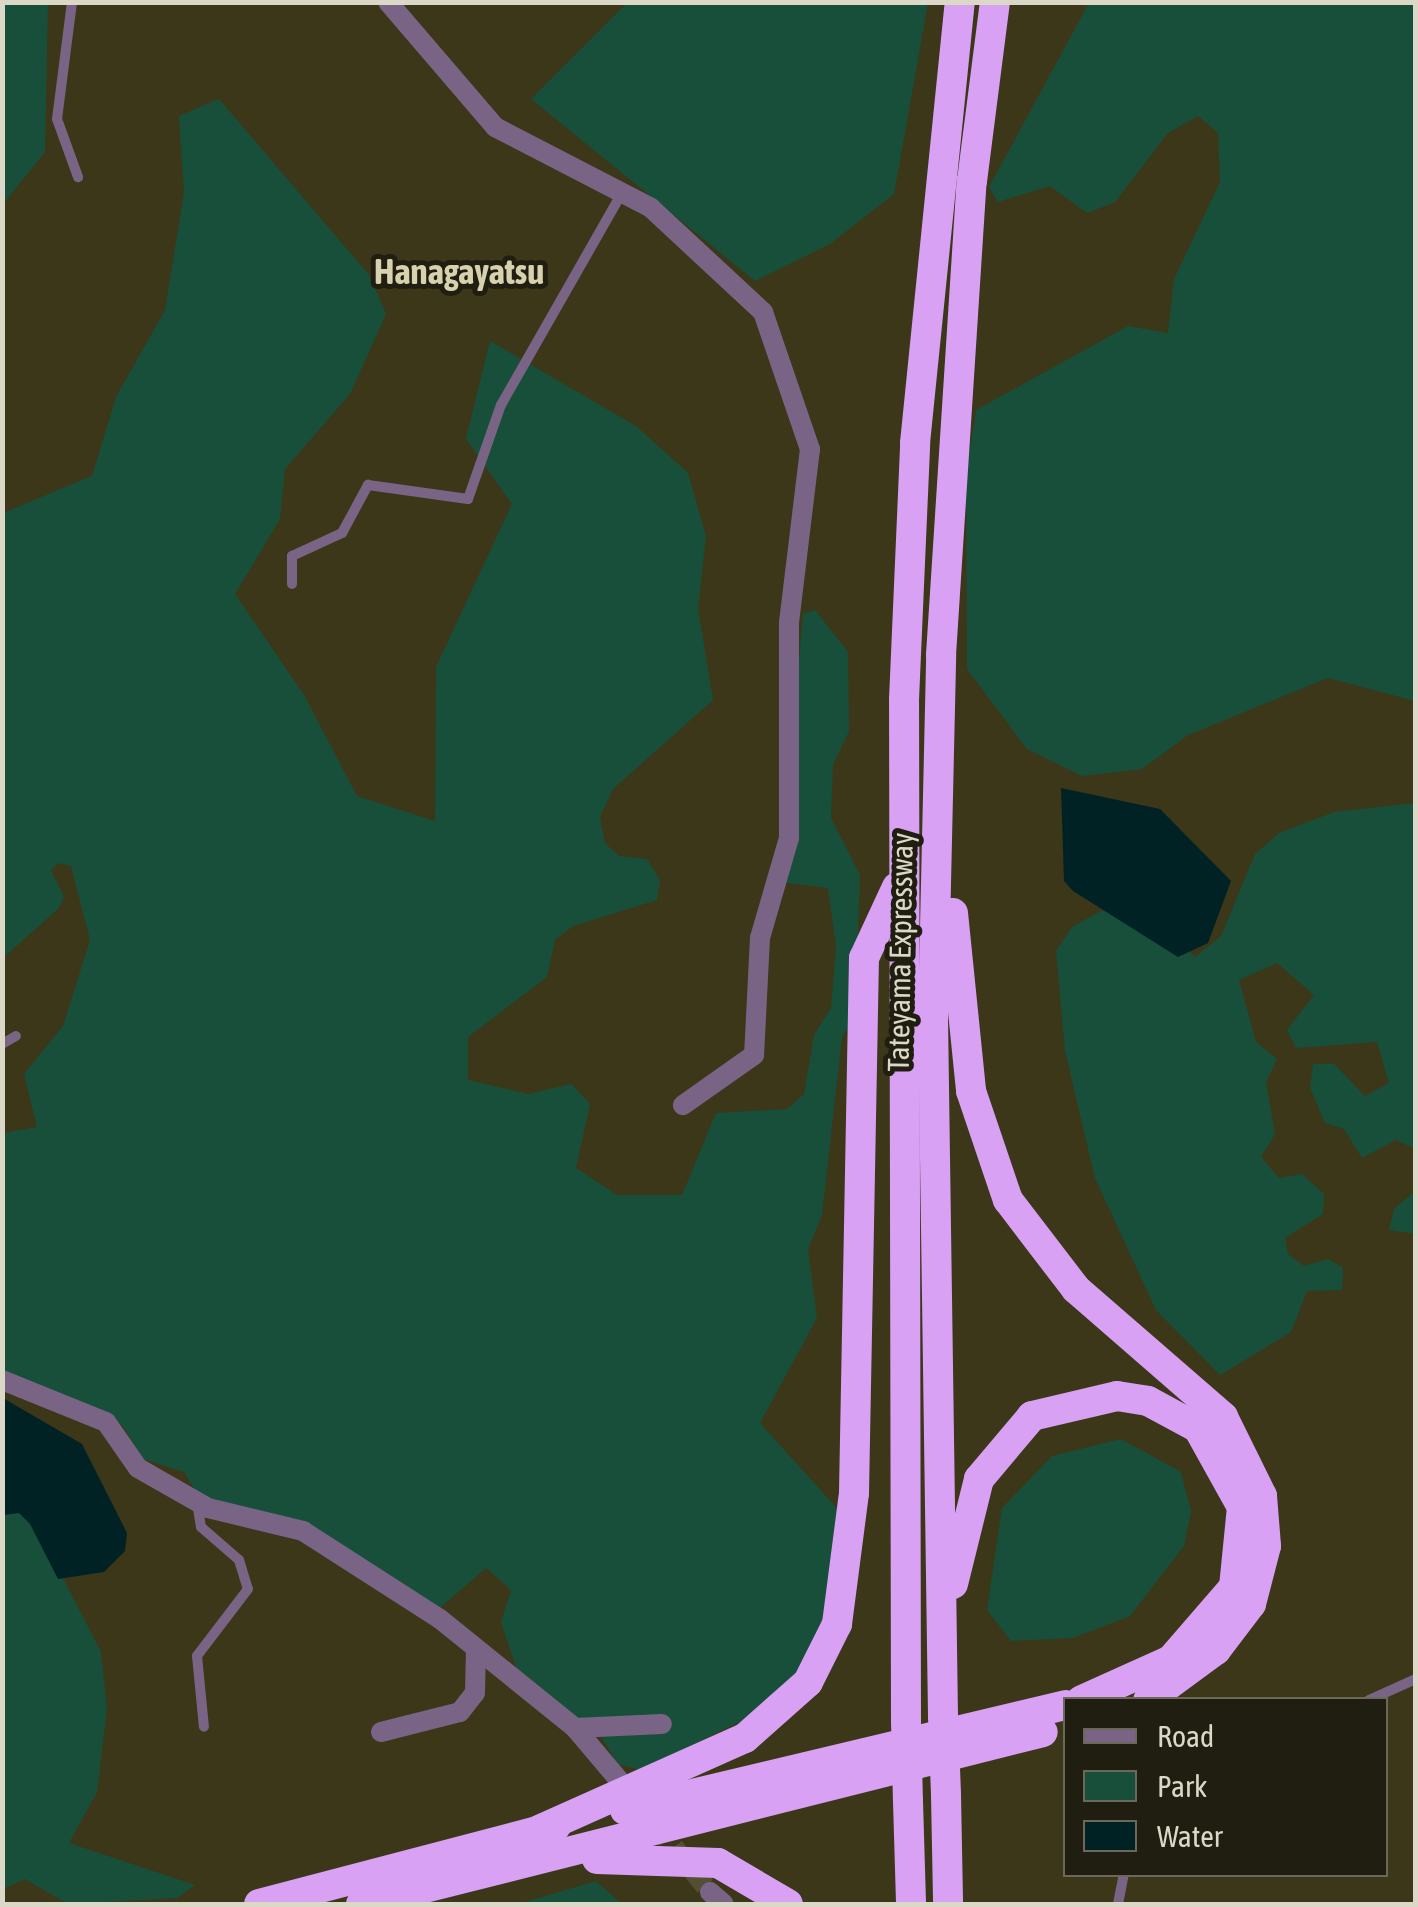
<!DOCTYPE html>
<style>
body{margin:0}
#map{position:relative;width:1418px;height:1907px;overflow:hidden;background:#3c3719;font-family:"Asap Condensed",sans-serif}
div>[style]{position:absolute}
.green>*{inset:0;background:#174f3a}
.water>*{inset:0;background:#002224}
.street-tunnel>*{height:20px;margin-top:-10px;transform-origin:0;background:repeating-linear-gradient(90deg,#544f33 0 20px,transparent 0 30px)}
.lane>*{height:10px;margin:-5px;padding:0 5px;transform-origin:5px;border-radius:5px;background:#7a6486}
.street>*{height:20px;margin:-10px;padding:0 10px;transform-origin:10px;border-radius:10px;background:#7a6486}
.highway>*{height:30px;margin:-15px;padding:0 15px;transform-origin:15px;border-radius:15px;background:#d8a1f4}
.highway-bridge>*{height:30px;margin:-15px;padding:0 15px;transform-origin:15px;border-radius:15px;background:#d8a1f4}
span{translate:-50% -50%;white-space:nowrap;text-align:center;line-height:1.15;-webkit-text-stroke:10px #201e11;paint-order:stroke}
.street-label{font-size:30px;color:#dbd8c7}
.quarter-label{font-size:35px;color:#d7d1ae;font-weight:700}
.frame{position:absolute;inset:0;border:5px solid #dbd8c7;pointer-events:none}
.legend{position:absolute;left:1063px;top:1697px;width:325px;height:180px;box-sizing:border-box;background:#201e11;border:2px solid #6b685a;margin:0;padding:12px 18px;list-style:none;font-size:30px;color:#dbd8c7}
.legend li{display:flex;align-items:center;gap:20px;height:50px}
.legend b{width:50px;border:2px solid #6b685a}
</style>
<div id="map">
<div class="green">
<div style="clip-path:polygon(3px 2px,48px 3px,45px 152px,3px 204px)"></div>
<div style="clip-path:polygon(627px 3px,928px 3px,894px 194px,830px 244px,755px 281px,531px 99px)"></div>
<div style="clip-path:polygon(1089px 3px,1415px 3px,1415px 701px,1328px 678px,1188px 735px,1142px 769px,1082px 776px,1027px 749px,967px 669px,966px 474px,976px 410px,1128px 326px,1168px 333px,1174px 279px,1220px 182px,1218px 133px,1198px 116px,1168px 133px,1115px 202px,1087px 213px,1050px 186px,998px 202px,989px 187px)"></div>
<div style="clip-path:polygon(219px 99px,370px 276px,386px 314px,350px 394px,285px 469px,280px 519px,235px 594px,304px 695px,357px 796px,435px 821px,436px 667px,512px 504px,466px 439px,490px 341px,636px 426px,688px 473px,706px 536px,698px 609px,713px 700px,613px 789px,600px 817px,605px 843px,619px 856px,647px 859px,660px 880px,657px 900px,573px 926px,555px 940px,547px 977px,468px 1037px,468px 1080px,528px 1094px,571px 1084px,590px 1104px,576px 1168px,617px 1195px,682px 1195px,716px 1113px,787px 1109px,804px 1094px,814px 1035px,831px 1008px,836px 947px,828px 888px,780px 882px,803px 614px,815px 610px,848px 652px,849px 731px,833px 765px,831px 818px,860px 875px,855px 1018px,842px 1037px,822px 1215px,808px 1249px,817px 1318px,760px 1423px,844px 1516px,846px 1557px,811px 1655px,762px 1711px,640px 1770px,618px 1764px,600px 1736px,517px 1670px,501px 1622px,511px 1590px,486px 1568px,440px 1608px,196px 1492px,184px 1472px,143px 1459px,122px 1425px,3px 1372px,3px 1133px,37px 1127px,24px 1074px,63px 1026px,90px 940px,71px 866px,58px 863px,51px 870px,64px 897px,59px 908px,3px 958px,3px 513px,92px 476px,116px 397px,165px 310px,184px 192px,179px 116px)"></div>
<div style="clip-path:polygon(1415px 803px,1415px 1149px,1396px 1140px,1362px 1158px,1344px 1129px,1325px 1123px,1310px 1088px,1313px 1064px,1334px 1064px,1365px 1096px,1389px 1083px,1377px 1042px,1296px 1048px,1287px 1030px,1314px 995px,1277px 963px,1239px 980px,1256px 1042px,1277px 1059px,1266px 1082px,1275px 1134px,1261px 1157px,1279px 1178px,1302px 1174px,1324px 1194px,1323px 1214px,1285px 1238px,1288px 1254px,1304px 1266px,1328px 1259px,1343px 1268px,1342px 1290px,1307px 1291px,1291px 1332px,1220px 1375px,1156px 1310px,1095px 1178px,1065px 1051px,1056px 951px,1072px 927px,1101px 911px,1149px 911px,1195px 957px,1221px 936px,1255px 854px,1279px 833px,1334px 812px)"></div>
<div style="clip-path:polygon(1415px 1191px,1415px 1234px,1389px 1230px,1394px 1209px)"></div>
<div style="clip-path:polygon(1121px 1439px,1181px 1472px,1191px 1511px,1184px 1546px,1130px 1616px,1073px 1638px,1011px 1641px,987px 1610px,1002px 1508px,1052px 1456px)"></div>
<div style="clip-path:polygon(2px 1502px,27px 1508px,101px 1652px,107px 1709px,97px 1792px,69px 1843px,195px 1885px,177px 1898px,68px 1904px,25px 1879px,3px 1889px)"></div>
<div style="clip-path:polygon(596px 1881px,622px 1904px,518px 1904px)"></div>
</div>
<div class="water">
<div style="clip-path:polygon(1061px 788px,1160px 809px,1231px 881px,1208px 943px,1178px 957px,1073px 891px,1064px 881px)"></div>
<div style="clip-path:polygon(3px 1398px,82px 1444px,127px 1533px,125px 1551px,104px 1572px,58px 1579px,30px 1524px,19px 1513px,3px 1515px)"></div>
</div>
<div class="street-tunnel">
<div style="left:655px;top:1824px;width:87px;rotate:51deg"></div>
</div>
<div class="lane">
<div style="left:72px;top:2px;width:118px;rotate:97.3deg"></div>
<div style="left:57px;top:119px;width:62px;rotate:70.1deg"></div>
<div style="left:292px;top:584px;width:28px;rotate:-90deg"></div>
<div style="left:292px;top:556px;width:55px;rotate:-24.7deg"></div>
<div style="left:342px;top:533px;width:55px;rotate:-61.6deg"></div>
<div style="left:368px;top:485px;width:101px;rotate:8deg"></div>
<div style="left:468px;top:499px;width:100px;rotate:-70.7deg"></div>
<div style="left:501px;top:405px;width:244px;rotate:-60.3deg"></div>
<div style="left:2px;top:1044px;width:16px;rotate:-30deg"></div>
<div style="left:197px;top:1502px;width:25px;rotate:81deg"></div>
<div style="left:201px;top:1527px;width:50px;rotate:41deg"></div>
<div style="left:239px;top:1560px;width:30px;rotate:73deg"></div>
<div style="left:248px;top:1589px;width:84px;rotate:127.3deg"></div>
<div style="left:197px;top:1656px;width:71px;rotate:84.4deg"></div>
<div style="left:1369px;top:1700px;width:51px;rotate:-24.1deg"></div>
<div style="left:1118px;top:1904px;width:31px;rotate:-79deg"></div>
</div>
<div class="street">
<div style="left:388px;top:2px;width:165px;rotate:49.4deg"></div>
<div style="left:495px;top:127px;width:176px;rotate:27.4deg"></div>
<div style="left:651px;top:208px;width:153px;rotate:42.9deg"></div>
<div style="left:763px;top:312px;width:145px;rotate:71.1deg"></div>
<div style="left:810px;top:449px;width:175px;rotate:96.9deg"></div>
<div style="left:789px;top:623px;width:215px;rotate:90deg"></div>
<div style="left:789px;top:838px;width:104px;rotate:106.2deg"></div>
<div style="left:760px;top:938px;width:117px;rotate:92.9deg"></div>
<div style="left:754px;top:1055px;width:87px;rotate:144.8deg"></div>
<div style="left:2px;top:1380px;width:112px;rotate:22deg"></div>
<div style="left:106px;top:1422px;width:56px;rotate:55.2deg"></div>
<div style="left:138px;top:1468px;width:81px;rotate:29.7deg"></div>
<div style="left:208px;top:1508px;width:98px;rotate:13.6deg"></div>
<div style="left:303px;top:1531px;width:163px;rotate:32.7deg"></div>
<div style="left:440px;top:1619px;width:174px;rotate:38.9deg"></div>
<div style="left:575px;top:1728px;width:68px;rotate:49.8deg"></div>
<div style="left:575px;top:1728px;width:87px;rotate:-2.6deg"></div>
<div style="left:381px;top:1732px;width:81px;rotate:-14.2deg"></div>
<div style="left:460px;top:1712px;width:24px;rotate:-52deg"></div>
<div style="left:475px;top:1693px;width:44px;rotate:-88.7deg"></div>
<div style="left:710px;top:1892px;width:18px;rotate:41deg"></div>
</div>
<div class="highway">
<div style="left:953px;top:913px;width:179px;rotate:84.2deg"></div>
<div style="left:971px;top:1091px;width:115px;rotate:71.3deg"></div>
<div style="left:1008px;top:1200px;width:112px;rotate:52.6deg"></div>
<div style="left:1076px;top:1289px;width:195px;rotate:41deg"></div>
<div style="left:1223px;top:1417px;width:88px;rotate:63.7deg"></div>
<div style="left:1262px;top:1496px;width:50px;rotate:85.4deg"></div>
<div style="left:1266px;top:1546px;width:60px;rotate:104.5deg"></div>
<div style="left:1251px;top:1604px;width:58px;rotate:127.3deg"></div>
<div style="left:1216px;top:1650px;width:84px;rotate:143.7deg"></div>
<div style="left:953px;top:1584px;width:108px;rotate:-76.1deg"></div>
<div style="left:979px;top:1479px;width:82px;rotate:-49.9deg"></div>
<div style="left:1032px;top:1416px;width:87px;rotate:-13.2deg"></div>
<div style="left:1117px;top:1396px;width:31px;rotate:9deg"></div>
<div style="left:1148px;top:1401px;width:57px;rotate:28.4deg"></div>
<div style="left:1198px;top:1428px;width:90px;rotate:60.9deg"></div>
<div style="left:1242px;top:1507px;width:80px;rotate:95.7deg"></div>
<div style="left:1234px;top:1587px;width:96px;rotate:130.8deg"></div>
<div style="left:1171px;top:1660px;width:98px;rotate:155.8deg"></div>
<div style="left:943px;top:1716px;width:700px;rotate:-90.82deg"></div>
<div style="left:933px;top:1016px;width:361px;rotate:-88.7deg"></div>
<div style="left:941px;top:655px;width:475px;rotate:-86.3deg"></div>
<div style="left:972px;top:181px;width:180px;rotate:-82.7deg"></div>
<div style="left:906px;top:1721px;width:1021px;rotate:-90.11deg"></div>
<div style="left:904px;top:700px;width:257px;rotate:-87.5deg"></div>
<div style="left:915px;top:443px;width:443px;rotate:-84.2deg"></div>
<div style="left:946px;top:1795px;width:109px;rotate:88.9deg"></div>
<div style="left:908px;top:1801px;width:103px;rotate:88.3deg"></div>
<div style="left:625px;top:1810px;width:453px;rotate:-13.4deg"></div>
<div style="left:539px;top:1830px;width:226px;rotate:-24.1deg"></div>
<div style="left:745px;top:1738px;width:84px;rotate:-41.6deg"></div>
<div style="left:808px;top:1682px;width:65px;rotate:-63.4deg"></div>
<div style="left:837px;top:1624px;width:132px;rotate:-82.6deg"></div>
<div style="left:854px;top:1493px;width:535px;rotate:-88.93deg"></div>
<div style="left:864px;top:958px;width:78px;rotate:-65.1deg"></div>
<div style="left:597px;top:1859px;width:121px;rotate:1.9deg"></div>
<div style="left:718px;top:1863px;width:81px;rotate:30.4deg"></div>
<div style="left:259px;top:1904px;width:307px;rotate:-14.7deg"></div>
<div style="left:361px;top:1904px;width:703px;rotate:-14.15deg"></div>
</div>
<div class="highway-bridge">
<div style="left:943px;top:1716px;width:79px;rotate:87.8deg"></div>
<div style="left:906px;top:1721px;width:80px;rotate:88.6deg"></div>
</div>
<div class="street-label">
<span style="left:900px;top:952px;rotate:-89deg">Tateyama Expressway</span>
</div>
<div class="quarter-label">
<span style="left:459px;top:271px">Hanagayatsu</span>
</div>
<div class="frame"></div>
<ul class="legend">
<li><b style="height:12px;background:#7a6486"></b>Road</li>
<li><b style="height:28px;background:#174f3a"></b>Park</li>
<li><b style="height:28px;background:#002224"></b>Water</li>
</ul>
</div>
